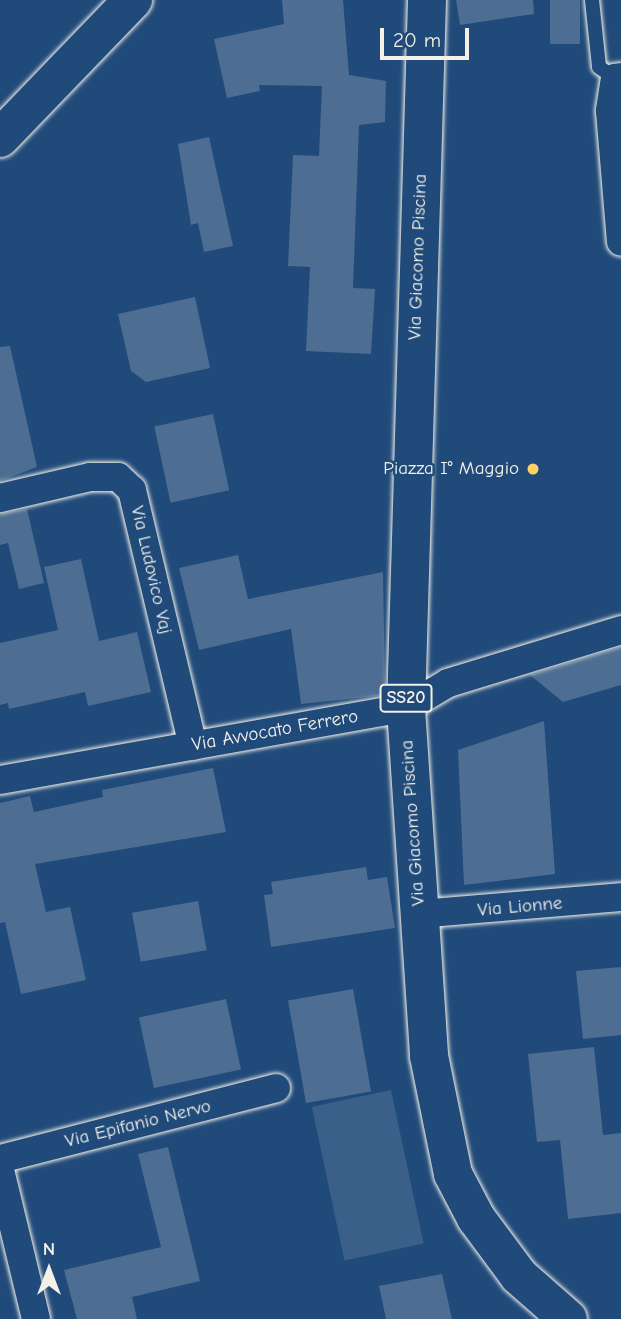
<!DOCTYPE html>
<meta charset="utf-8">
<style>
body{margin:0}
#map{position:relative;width:621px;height:1319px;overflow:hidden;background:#1f4a7a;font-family:"Comic Neue",sans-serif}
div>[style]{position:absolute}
.green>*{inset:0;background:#3a5f88;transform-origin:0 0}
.building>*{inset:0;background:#4d6e92;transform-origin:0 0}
.roads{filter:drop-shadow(0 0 2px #f4f1e8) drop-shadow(0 0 2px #f4f1e8)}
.lane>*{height:14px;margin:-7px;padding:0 7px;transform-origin:7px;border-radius:7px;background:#1f4a7a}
.street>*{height:28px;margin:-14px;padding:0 14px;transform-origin:14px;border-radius:14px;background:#1f4a7a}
.secondary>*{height:38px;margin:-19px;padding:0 19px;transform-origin:19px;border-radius:19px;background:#1f4a7a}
.primary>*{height:38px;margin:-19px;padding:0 19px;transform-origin:19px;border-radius:19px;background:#1f4a7a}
.dots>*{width:19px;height:19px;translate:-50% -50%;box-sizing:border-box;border:4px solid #1f4a7a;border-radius:50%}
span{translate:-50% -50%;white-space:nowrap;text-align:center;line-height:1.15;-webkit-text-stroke:5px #1f4a7a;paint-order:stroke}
.shield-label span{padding:2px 5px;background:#1f4a7a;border:2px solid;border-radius:5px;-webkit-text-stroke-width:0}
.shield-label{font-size:18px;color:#f4f1e8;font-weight:700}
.street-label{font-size:19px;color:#f4f1e8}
.poi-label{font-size:19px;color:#f4f1e8}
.right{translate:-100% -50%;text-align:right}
.north{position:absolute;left:14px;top:1235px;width:70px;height:70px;-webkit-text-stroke:5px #1f4a7a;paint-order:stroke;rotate:0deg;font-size:19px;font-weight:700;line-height:28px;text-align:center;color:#f4f1e8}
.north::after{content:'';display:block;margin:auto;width:24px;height:32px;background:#f4f1e8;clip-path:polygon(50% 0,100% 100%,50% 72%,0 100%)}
.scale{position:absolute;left:380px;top:28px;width:89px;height:32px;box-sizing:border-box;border:4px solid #f4f1e8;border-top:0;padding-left:9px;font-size:21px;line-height:24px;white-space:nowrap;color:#f4f1e8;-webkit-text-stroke:5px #1f4a7a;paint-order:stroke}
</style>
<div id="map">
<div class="green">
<div style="left:391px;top:1090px;width:157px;height:81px;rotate:78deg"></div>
</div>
<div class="building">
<div style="clip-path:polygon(282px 0,343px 0,349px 75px,386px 81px,385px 122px,359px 125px,353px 288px,375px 289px,371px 354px,306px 351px,310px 267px,288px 266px,293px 155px,319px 156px,322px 86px,259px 85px,260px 91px,227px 98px,214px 39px,284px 24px)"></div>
<div style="clip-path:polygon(456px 0,533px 0,534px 14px,460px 25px)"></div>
<div style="left:550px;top:0;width:30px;height:44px"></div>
<div style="clip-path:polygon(209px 137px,233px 246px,204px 252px,198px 223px,191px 225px,178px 144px)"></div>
<div style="clip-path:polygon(195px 297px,210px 368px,146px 382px,131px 371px,118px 314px)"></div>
<div style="clip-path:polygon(10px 346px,37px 467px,0 481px,0 347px)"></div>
<div style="left:213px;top:414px;width:78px;height:60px;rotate:78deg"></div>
<div style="clip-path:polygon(27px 509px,44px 583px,19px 589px,8px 543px,0 545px,0 514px)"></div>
<div style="clip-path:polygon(238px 555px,248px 599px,383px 572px,385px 695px,301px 704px,291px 629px,199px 650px,179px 568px)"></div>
<div style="clip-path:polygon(81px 559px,99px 641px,137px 632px,151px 692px,88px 706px,85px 692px,9px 709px,8px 703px,0 705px,0 643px,58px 630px,44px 567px)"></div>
<div style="clip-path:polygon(621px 647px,621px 685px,563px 702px,530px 675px)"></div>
<div style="clip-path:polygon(544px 721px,555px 874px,464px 885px,458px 750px)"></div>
<div style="clip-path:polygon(213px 768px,226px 832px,35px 864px,46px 912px,70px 907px,86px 980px,21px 994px,5px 922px,0 923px,0 803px,30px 796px,34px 812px,103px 797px,102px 790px)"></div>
<div style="clip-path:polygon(366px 867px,368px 880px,387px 877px,395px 928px,271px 947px,264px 895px,273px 894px,271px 882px)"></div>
<div style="left:198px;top:901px;width:50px;height:67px;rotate:80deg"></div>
<div style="clip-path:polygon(621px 967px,621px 1035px,583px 1039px,576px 971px)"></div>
<div style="left:353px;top:989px;width:104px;height:66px;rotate:80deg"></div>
<div style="left:226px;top:999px;width:72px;height:89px;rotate:78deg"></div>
<div style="clip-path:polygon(594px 1047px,603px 1135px,621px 1133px,621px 1213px,568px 1219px,560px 1140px,537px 1142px,528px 1054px)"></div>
<div style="clip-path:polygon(168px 1147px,200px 1281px,132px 1297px,137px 1319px,77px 1319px,64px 1270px,161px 1247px,138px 1154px)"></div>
<div style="clip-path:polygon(442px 1274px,452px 1319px,386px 1319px,379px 1286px)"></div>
</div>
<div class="roads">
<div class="lane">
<div style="left:592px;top:0;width:67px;rotate:84deg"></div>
<div style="left:599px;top:67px;width:19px;rotate:35deg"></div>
</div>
<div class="street">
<div style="left:621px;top:77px;width:6px;rotate:171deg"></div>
<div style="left:615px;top:78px;width:33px;rotate:99deg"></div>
<div style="left:610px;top:111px;width:131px;rotate:85.2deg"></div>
<div style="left:0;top:498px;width:92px;rotate:-13.1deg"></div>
<div style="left:90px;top:477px;width:28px"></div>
<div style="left:118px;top:477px;width:19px;rotate:43deg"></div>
<div style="left:132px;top:490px;width:263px;rotate:76.6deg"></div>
<div style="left:0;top:780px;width:412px;rotate:-10.1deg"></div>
<div style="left:406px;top:708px;width:49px;rotate:-30.8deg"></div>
<div style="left:448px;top:683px;width:181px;rotate:-17deg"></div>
<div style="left:419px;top:914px;width:203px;rotate:-4.8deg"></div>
<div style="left:0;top:1159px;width:285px;rotate:-14.4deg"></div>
<div style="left:0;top:1170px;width:153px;rotate:76.4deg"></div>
</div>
<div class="secondary">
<div style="left:0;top:138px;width:192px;rotate:-46.1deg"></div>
</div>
<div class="primary">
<div style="left:427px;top:0;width:708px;rotate:91.7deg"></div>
<div style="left:406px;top:708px;width:349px;rotate:86.2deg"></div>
<div style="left:429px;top:1056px;width:120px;rotate:78.5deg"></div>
<div style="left:453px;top:1174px;width:50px;rotate:62.4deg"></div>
<div style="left:476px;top:1218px;width:72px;rotate:53.4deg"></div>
<div style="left:519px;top:1276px;width:65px;rotate:41.3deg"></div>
</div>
</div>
<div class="dots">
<div style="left:533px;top:469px;background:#ffd166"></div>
</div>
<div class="shield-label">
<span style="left:406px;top:698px">SS20</span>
</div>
<div class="street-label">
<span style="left:418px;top:257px;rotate:-88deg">Via Giacomo Piscina</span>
<span style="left:151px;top:570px;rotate:77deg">Via Ludovico Vaj</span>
<span style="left:275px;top:731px;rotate:-10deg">Via Avvocato Ferrero</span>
<span style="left:413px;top:823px;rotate:-94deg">Via Giacomo Piscina</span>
<span style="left:520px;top:907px;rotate:-5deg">Via Lionne</span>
<span style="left:138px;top:1124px;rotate:-14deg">Via Epifanio Nervo</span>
</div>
<div class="poi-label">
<span class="right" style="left:519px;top:469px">Piazza I° Maggio</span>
</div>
<div class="north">N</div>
<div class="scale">20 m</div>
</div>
